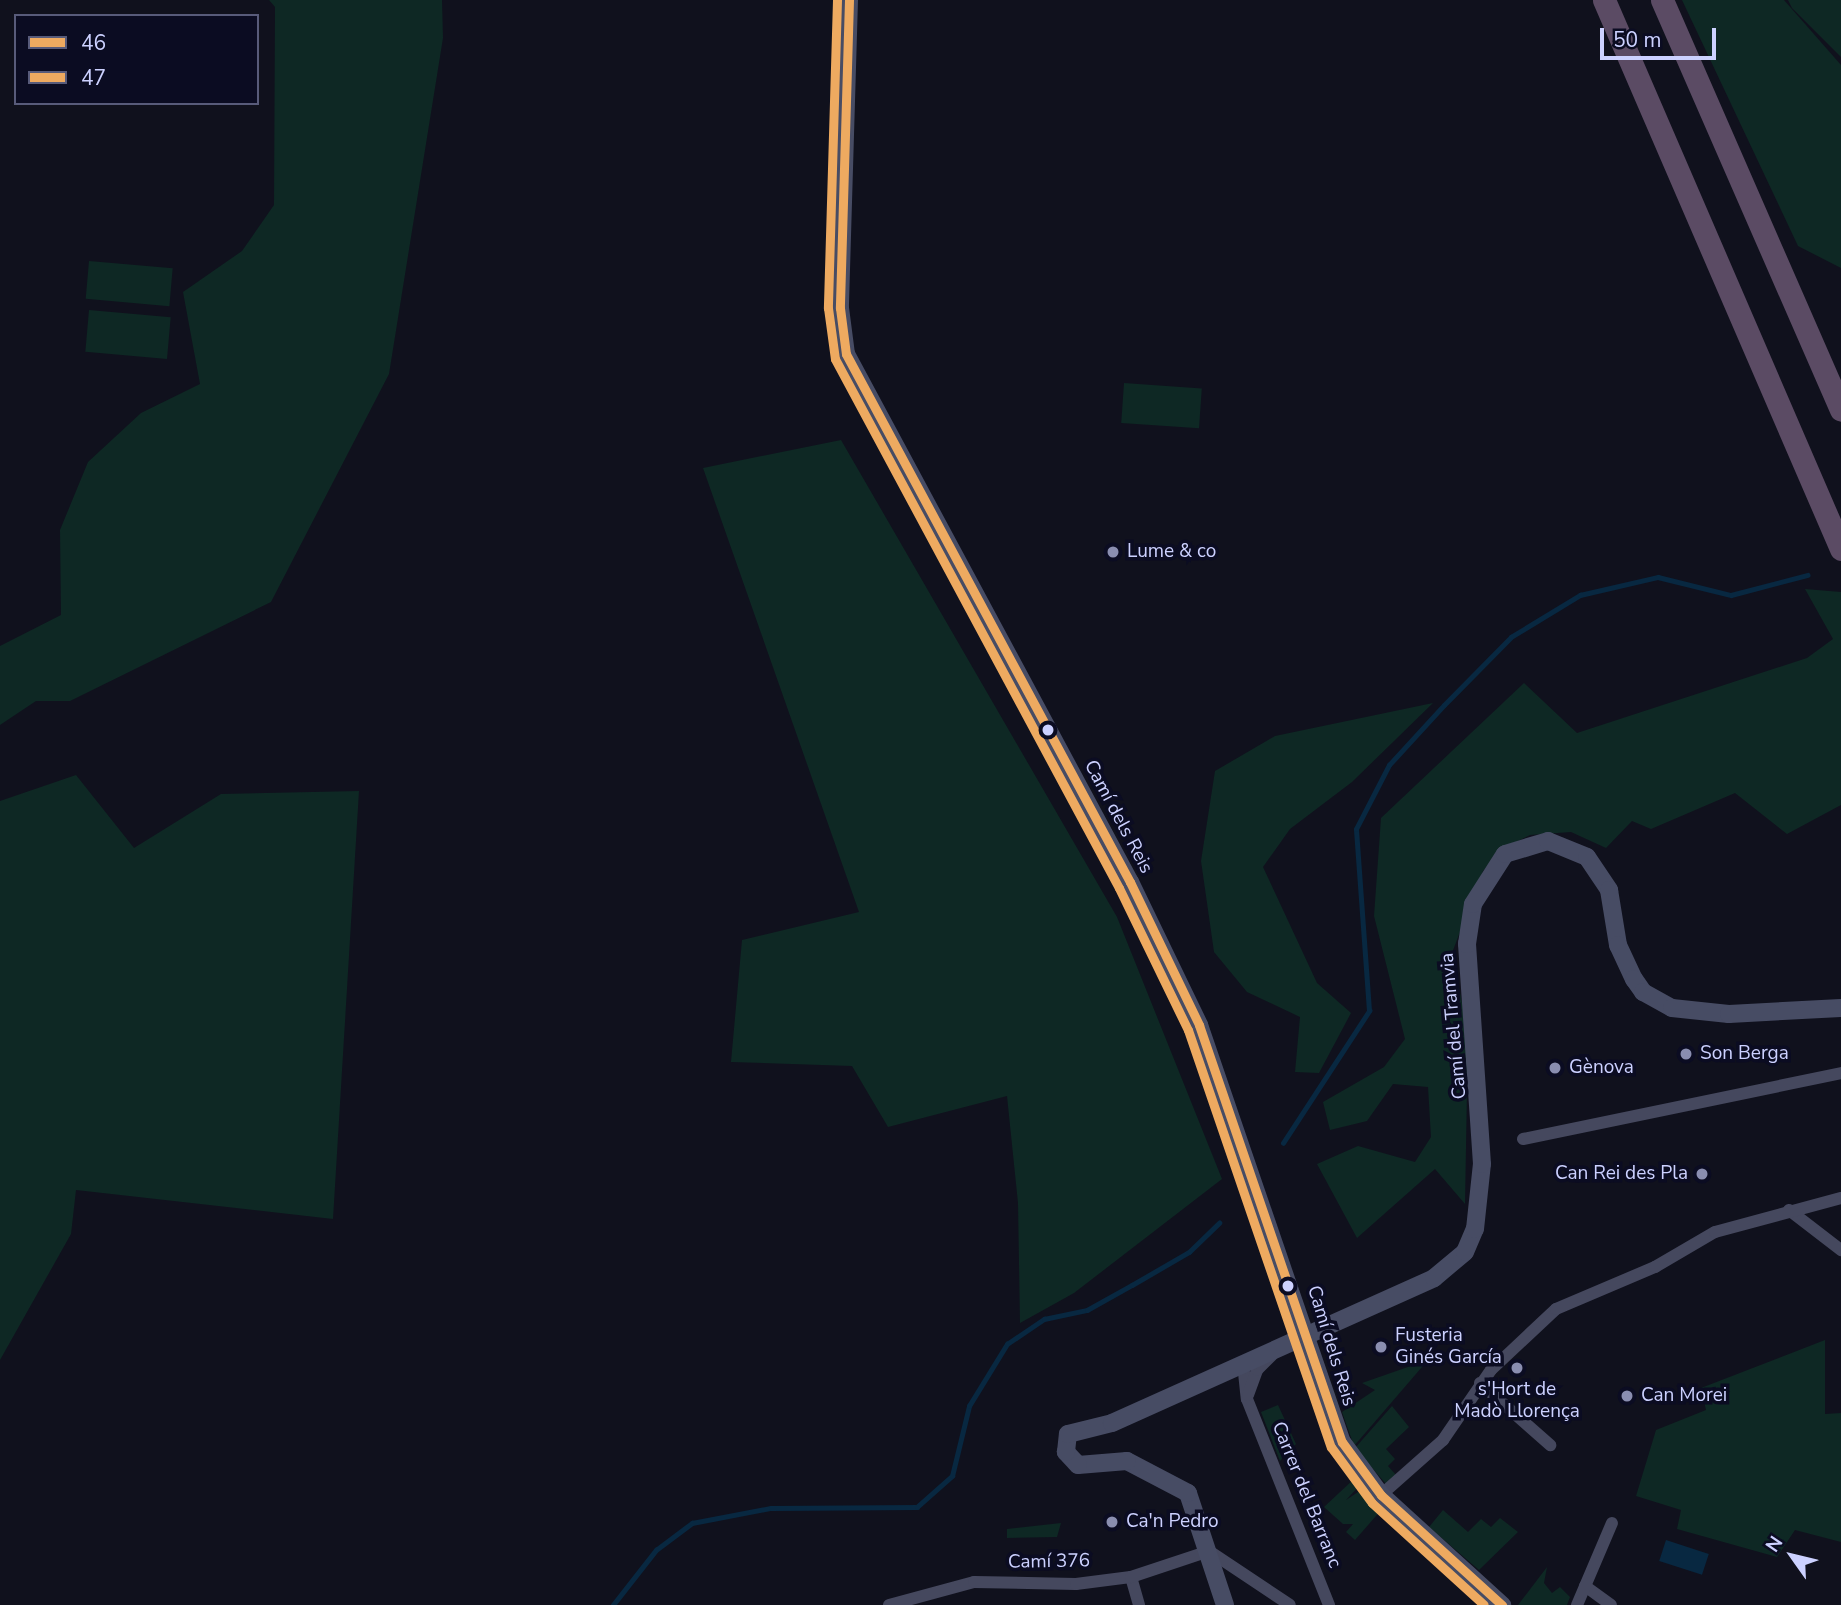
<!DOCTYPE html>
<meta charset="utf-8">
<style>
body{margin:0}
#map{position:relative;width:1841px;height:1605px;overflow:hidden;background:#10111d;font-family:"Nunito Sans",sans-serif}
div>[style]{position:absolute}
.green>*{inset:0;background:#0e2824;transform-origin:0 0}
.water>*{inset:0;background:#082841;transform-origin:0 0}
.stream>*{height:4.5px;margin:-2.25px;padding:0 2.25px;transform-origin:2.25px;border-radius:2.25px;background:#082841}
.street>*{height:12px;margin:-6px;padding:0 6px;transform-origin:6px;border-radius:6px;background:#45485e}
.secondary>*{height:18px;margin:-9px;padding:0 9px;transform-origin:9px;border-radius:9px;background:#474c64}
.highway>*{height:23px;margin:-11.5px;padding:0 11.5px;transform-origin:11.5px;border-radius:11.5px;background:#5b4b64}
.bus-1>*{height:9px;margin:-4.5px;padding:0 4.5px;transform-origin:4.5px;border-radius:4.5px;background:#eeaa60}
.bus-2>*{height:9px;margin:-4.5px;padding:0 4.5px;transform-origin:4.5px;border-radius:4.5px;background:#eeaa60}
.dots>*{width:19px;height:19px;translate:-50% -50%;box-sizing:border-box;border:4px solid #0b0c22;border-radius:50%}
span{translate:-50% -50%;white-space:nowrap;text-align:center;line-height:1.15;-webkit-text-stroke:7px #0b0c22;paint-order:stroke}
.poi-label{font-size:19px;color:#ccd1ff}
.left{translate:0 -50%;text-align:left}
.right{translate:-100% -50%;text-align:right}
.street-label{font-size:19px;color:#ccd1ff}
.legend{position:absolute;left:14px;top:14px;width:245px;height:91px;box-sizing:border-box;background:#0b0c22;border:2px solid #585b7a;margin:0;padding:9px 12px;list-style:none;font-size:21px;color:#ccd1ff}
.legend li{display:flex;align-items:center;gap:14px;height:35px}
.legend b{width:35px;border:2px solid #585b7a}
.north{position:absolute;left:1757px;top:1521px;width:70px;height:70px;-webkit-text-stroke:5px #0b0c22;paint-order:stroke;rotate:304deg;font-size:19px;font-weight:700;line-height:28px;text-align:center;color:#ccd1ff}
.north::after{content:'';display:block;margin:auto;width:24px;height:32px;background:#ccd1ff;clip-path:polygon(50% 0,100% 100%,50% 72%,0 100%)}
.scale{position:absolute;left:1600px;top:28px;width:116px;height:32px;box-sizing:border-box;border:4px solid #ccd1ff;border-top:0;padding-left:9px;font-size:21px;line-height:24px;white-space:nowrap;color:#ccd1ff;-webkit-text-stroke:5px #0b0c22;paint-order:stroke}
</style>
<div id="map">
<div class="green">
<div style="clip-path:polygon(269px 0,442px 0,443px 38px,389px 374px,271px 602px,70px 701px,36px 701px,0 725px,0 646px,61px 615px,60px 530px,88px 462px,141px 413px,200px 384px,183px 292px,242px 251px,274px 205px,275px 7px)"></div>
<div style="clip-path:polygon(1682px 0,1784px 0,1841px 65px,1841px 268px,1798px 246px)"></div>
<div style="clip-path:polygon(1788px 0,1841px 0,1841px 57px,1792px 8px)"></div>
<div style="left:89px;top:261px;width:84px;height:38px;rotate:5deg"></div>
<div style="left:89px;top:310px;width:82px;height:42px;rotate:5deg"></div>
<div style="left:1124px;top:383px;width:78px;height:40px;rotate:4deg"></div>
<div style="clip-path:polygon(841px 440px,1117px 917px,1222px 1179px,1074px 1293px,1020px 1323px,1018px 1203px,1007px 1096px,888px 1127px,852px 1066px,731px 1062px,742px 940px,859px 912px,703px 468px)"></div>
<div style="clip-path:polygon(1805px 589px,1841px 592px,1841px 805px,1787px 834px,1735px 793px,1651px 829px,1632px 821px,1606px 848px,1571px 832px,1530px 835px,1504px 848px,1483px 871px,1452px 953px,1468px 1033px,1465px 1204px,1435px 1169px,1357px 1238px,1317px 1164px,1358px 1146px,1415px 1162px,1431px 1137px,1428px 1087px,1393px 1084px,1367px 1121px,1330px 1130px,1323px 1102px,1384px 1067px,1405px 1039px,1374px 916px,1381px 818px,1524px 683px,1577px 733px,1807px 658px,1833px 639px)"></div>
<div style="clip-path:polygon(1433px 703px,1352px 782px,1290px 829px,1263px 867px,1317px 983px,1351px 1013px,1319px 1073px,1295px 1072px,1300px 1017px,1247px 992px,1214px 952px,1201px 861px,1215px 771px,1275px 736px)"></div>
<div style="clip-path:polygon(76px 775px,134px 848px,221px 794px,359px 791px,333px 1219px,76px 1190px,71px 1234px,0 1360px,0 801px)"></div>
<div style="clip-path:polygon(1825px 1340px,1825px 1414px,1841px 1413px,1841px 1542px,1795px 1530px,1777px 1557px,1677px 1529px,1681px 1510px,1636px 1496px,1656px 1430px,1706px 1410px,1701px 1388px)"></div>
<div style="clip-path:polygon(1428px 1360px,1354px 1446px,1342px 1412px,1375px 1390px,1362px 1383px)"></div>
<div style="clip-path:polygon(1278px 1405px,1296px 1444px,1280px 1461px,1261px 1412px)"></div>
<div style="clip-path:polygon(1392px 1406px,1409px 1427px,1386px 1449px,1395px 1459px,1388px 1466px,1396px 1475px,1386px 1484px,1355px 1448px)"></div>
<div style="clip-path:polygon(1355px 1478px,1361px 1484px,1346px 1500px,1364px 1488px,1383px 1508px,1355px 1540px,1346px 1532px,1353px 1524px,1343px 1524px,1324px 1507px)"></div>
<div style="clip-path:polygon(1443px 1510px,1468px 1532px,1481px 1519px,1491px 1527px,1500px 1518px,1518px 1532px,1479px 1570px,1429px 1527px)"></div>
<div style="clip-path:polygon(1061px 1523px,1057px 1537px,1007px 1538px,1007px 1529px)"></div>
<div style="clip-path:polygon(1547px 1567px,1544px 1583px,1552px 1593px,1560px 1587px,1570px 1597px,1567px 1605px,1518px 1605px)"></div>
</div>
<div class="water">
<div style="left:1666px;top:1540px;width:45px;height:22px;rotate:18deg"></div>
</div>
<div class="stream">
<div style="left:1283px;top:1143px;width:158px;rotate:-56.9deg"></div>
<div style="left:1369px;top:1011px;width:182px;rotate:-94.1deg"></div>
<div style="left:1356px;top:829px;width:72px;rotate:-62.7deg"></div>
<div style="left:1389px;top:765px;width:81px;rotate:-47.5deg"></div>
<div style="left:1444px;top:705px;width:95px;rotate:-45.4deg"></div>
<div style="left:1511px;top:637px;width:81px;rotate:-31.3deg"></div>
<div style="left:1580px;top:595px;width:80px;rotate:-13deg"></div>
<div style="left:1658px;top:577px;width:75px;rotate:13.9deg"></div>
<div style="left:1731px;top:595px;width:79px;rotate:-14.7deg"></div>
<div style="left:613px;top:1605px;width:70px;rotate:-52deg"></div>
<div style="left:656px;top:1550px;width:45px;rotate:-36.9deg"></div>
<div style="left:692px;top:1523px;width:80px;rotate:-10.8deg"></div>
<div style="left:771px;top:1508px;width:146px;rotate:-0.4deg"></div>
<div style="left:917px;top:1507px;width:47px;rotate:-41.5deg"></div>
<div style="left:952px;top:1476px;width:72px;rotate:-76.3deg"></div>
<div style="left:969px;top:1406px;width:73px;rotate:-58.5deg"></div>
<div style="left:1007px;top:1344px;width:45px;rotate:-34deg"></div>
<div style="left:1044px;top:1319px;width:44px;rotate:-11.8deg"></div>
<div style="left:1087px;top:1310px;width:51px;rotate:-29.1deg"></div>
<div style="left:1132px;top:1285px;width:66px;rotate:-30.1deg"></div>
<div style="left:1189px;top:1252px;width:42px;rotate:-44deg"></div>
</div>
<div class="street">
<div style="left:1523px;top:1139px;width:325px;rotate:-11.7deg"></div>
<div style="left:1789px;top:1210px;width:66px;rotate:37.6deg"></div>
<div style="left:1243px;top:1363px;width:36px;rotate:84deg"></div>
<div style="left:1247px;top:1399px;width:222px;rotate:68.3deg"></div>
<div style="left:1480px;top:1383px;width:94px;rotate:41.5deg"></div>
<div style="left:1248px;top:1395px;width:27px;rotate:-70deg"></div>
<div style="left:1257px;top:1370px;width:21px;rotate:-45deg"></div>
<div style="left:1381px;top:1495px;width:83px;rotate:-41.6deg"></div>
<div style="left:1443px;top:1440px;width:85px;rotate:-55.6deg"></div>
<div style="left:1491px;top:1370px;width:89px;rotate:-43.2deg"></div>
<div style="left:1556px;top:1309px;width:108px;rotate:-23deg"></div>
<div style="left:1655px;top:1267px;width:69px;rotate:-30.3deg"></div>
<div style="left:1715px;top:1232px;width:131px;rotate:-15.1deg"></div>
<div style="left:1131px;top:1577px;width:29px;rotate:74deg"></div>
<div style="left:1585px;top:1586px;width:32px;rotate:36deg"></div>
<div style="left:889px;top:1605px;width:88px;rotate:-15.1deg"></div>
<div style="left:974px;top:1582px;width:102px;rotate:1.1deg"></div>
<div style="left:1076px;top:1584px;width:55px;rotate:-7.3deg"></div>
<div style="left:1131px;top:1577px;width:82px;rotate:-18.4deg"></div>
<div style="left:1209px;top:1551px;width:97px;rotate:33.7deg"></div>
<div style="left:1577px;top:1605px;width:89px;rotate:-66.9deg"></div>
</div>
<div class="secondary">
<div style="left:849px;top:0;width:308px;rotate:91.7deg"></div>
<div style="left:840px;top:308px;width:46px;rotate:82.6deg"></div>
<div style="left:846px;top:354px;width:600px;rotate:61.73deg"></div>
<div style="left:1130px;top:882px;width:159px;rotate:64.2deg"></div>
<div style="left:1199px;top:1025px;width:441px;rotate:71.1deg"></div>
<div style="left:1342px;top:1442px;width:66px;rotate:53.7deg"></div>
<div style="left:1381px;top:1495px;width:164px;rotate:42.3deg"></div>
<div style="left:1225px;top:1605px;width:118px;rotate:-108.3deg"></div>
<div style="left:1188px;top:1493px;width:69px;rotate:-152.3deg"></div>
<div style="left:1127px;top:1461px;width:49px;rotate:175.3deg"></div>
<div style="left:1078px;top:1465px;width:18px;rotate:-133deg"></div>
<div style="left:1066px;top:1452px;width:18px;rotate:-84deg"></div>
<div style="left:1068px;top:1434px;width:45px;rotate:-14deg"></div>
<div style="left:1112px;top:1423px;width:353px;rotate:-24.2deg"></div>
<div style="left:1434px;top:1278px;width:40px;rotate:-40deg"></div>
<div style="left:1465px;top:1252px;width:25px;rotate:-67deg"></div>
<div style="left:1475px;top:1229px;width:65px;rotate:-83.9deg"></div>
<div style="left:1482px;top:1164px;width:221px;rotate:-93.9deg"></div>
<div style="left:1467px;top:944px;width:40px;rotate:-81.5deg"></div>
<div style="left:1473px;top:904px;width:59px;rotate:-57.4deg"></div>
<div style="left:1505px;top:854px;width:45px;rotate:-16.8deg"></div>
<div style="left:1548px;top:841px;width:42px;rotate:22.3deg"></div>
<div style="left:1587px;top:857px;width:40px;rotate:56deg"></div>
<div style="left:1609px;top:890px;width:56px;rotate:80.7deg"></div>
<div style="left:1618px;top:945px;width:38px;rotate:65deg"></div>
<div style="left:1634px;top:979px;width:16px;rotate:55deg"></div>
<div style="left:1643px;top:992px;width:33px;rotate:29deg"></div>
<div style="left:1672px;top:1008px;width:57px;rotate:6deg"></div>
<div style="left:1729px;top:1014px;width:112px;rotate:-3.1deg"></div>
</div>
<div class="highway">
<div style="left:1604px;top:0;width:598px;rotate:66.65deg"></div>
<div style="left:1662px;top:0;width:447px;rotate:66.4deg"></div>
</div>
<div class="bus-1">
<div style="left:849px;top:0;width:308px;rotate:91.7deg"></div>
<div style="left:840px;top:308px;width:46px;rotate:82.6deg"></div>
<div style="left:846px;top:354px;width:600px;rotate:61.73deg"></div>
<div style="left:1130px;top:882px;width:159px;rotate:64.2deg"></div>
<div style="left:1199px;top:1025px;width:441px;rotate:71.1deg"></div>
<div style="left:1342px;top:1442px;width:66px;rotate:53.7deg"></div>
<div style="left:1381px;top:1495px;width:164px;rotate:42.3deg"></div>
</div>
<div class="bus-2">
<div style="left:837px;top:0;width:308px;rotate:91.7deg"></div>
<div style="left:828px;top:308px;width:51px;rotate:82.2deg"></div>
<div style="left:835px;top:359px;width:600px;rotate:61.77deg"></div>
<div style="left:1119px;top:888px;width:158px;rotate:64.1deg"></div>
<div style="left:1188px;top:1030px;width:441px;rotate:71.1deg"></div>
<div style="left:1331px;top:1447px;width:69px;rotate:53.8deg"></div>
<div style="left:1372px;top:1503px;width:151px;rotate:42.3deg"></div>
</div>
<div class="dots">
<div style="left:1113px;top:552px;background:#8a8eb0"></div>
<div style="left:1048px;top:730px;background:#ccd1ff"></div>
<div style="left:1686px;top:1054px;background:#8a8eb0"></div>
<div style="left:1555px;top:1068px;background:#8a8eb0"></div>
<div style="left:1702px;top:1174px;background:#8a8eb0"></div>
<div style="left:1288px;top:1286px;background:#ccd1ff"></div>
<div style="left:1381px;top:1347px;background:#8a8eb0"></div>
<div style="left:1517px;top:1368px;background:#8a8eb0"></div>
<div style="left:1627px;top:1396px;background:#8a8eb0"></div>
<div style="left:1112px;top:1522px;background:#8a8eb0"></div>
</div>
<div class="poi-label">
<span class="left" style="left:1127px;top:552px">Lume &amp; co</span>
<span class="left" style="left:1700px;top:1054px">Son Berga</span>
<span class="left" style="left:1569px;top:1068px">Gènova</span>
<span class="right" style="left:1688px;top:1174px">Can Rei des Pla</span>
<span class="left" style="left:1395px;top:1347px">Fusteria<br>Ginés García</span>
<span style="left:1517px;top:1401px">s'Hort de<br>Madò Llorença</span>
<span class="left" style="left:1641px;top:1396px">Can Morei</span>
<span class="left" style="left:1126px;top:1522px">Ca'n Pedro</span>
</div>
<div class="street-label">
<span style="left:1118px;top:817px;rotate:62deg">Camí dels Reis</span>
<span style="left:1454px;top:1026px;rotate:-95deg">Camí del Tramvia</span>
<span style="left:1331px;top:1346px;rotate:73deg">Camí dels Reis</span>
<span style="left:1306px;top:1495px;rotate:68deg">Carrer del Barranc</span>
<span style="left:1049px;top:1562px;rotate:-1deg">Camí 376</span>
</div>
<ul class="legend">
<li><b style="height:9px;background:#eeaa60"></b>46</li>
<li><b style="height:9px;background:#eeaa60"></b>47</li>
</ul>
<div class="north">N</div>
<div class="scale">50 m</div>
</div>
